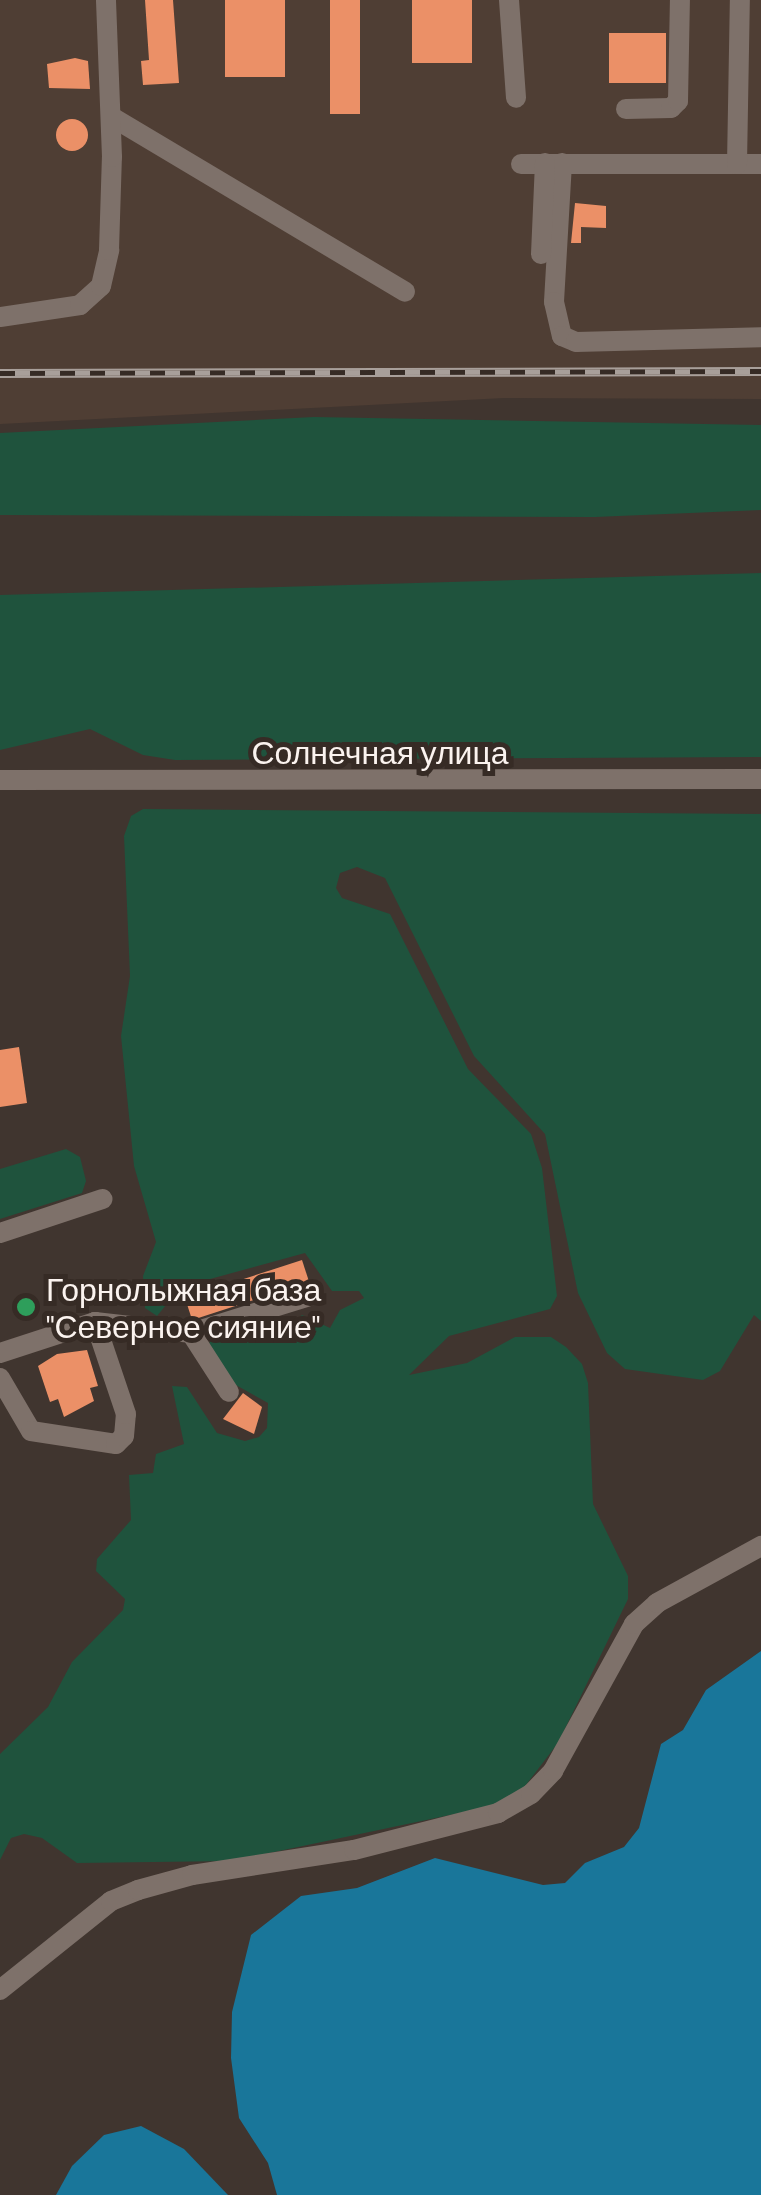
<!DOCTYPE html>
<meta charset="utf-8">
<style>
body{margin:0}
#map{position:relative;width:761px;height:2195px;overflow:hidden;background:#40352f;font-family:Barlow,sans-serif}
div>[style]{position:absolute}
.built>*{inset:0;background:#4f3e34}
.green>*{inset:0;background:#1f533d}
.water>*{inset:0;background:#19769a}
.building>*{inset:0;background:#eb9067;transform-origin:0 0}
.round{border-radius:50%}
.minor>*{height:20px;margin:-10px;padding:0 10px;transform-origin:10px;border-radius:10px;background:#7e716a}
.rail>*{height:9px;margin-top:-4.5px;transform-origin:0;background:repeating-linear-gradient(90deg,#362b25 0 15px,#a89f9a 0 30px);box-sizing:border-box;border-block:2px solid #a89f9a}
.dots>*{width:28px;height:28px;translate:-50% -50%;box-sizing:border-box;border:5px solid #362b25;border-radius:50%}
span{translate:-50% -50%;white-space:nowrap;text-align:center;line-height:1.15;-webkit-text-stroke:10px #362b25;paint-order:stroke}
.street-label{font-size:32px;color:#fbf3ef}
.poi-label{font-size:32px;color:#fbf3ef}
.left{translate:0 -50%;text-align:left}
</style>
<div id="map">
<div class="built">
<div style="clip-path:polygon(0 0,761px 0,761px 399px,504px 398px,0 424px)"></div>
</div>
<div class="green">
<div style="clip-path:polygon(314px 417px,761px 425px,761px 510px,595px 517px,0 515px,0 433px)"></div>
<div style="clip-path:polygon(761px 573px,761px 757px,175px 760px,143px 755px,90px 729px,0 750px,0 595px)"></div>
<div style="clip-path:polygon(143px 809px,761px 814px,761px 1321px,754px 1315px,720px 1371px,703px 1380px,625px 1369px,607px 1353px,578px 1293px,545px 1134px,474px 1056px,385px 878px,357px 867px,340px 873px,336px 888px,342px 898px,390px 914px,468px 1069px,531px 1134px,542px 1168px,557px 1296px,550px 1309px,449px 1336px,409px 1375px,467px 1363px,515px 1337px,551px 1337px,566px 1347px,582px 1364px,588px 1383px,593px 1504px,628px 1576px,628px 1599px,558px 1743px,522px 1790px,488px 1807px,231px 1861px,77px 1863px,42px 1838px,24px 1834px,11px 1838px,0 1860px,0 1754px,48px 1707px,72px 1662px,123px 1610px,125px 1599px,96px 1571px,97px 1559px,131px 1520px,129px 1475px,153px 1473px,156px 1454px,184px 1444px,172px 1386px,187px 1387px,217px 1433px,245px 1441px,259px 1437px,267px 1428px,268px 1403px,234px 1384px,208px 1348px,212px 1335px,235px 1330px,276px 1340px,302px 1315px,330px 1328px,340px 1310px,364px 1298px,359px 1291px,332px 1291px,305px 1253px,181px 1287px,157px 1316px,145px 1308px,143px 1276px,156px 1242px,134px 1166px,121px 1036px,130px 976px,124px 836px,131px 816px)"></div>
<div style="clip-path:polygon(66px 1149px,80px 1157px,86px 1181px,82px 1193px,0 1219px,0 1169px)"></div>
</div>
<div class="water">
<div style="clip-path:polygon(761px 1651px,761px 2195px,277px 2195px,268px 2163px,239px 2118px,231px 2058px,232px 2012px,251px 1935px,301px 1896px,357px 1888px,435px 1858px,543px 1885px,565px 1883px,585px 1863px,624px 1847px,639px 1828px,661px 1744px,683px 1730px,706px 1690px)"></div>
<div style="clip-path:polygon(141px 2126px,184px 2149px,228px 2195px,56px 2195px,72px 2166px,104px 2135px)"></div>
</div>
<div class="building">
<div style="clip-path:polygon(145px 0,173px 0,179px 83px,143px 85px,141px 61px,149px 60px)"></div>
<div style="left:225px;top:0;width:60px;height:77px"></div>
<div style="left:330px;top:0;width:30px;height:114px"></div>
<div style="left:412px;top:0;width:60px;height:63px"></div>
<div style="left:609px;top:33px;width:57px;height:50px"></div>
<div style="clip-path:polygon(75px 58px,88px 61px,90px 89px,49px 88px,47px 64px)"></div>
<div class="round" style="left:56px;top:119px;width:32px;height:32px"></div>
<div style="clip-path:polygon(575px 203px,606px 206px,606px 228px,581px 227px,581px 243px,571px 243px)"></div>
<div style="clip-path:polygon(19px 1047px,27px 1103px,0 1107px,0 1050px)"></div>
<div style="left:302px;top:1260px;width:23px;height:123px;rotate:72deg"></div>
<div style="clip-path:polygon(87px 1350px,98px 1386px,90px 1388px,94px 1401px,64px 1417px,58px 1399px,50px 1402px,38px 1366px,57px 1354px)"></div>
<div style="clip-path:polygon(243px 1393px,262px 1407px,254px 1434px,223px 1419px)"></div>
</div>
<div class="minor">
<div style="left:509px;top:0;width:98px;rotate:85.9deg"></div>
<div style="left:626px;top:109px;width:45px;rotate:-1.3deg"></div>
<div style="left:671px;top:108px;width:10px;rotate:-45deg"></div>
<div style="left:678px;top:101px;width:101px;rotate:-88.9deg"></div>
<div style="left:112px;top:117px;width:341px;rotate:30.8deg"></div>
<div style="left:562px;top:163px;width:139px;rotate:93.3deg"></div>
<div style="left:554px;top:302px;width:35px;rotate:77deg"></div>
<div style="left:562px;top:336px;width:15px;rotate:23deg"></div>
<div style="left:576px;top:342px;width:185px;rotate:-1.5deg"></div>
<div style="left:521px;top:164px;width:240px"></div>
<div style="left:737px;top:164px;width:164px;rotate:-89deg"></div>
<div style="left:541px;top:254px;width:91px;rotate:-87.5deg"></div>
<div style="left:0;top:317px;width:81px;rotate:-8.5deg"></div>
<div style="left:80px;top:305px;width:28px;rotate:-42deg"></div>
<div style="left:101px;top:286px;width:37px;rotate:-77deg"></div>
<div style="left:109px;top:250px;width:93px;rotate:-88.2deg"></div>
<div style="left:112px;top:157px;width:157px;rotate:-92.2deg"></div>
<div style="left:0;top:780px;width:761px;rotate:-0.08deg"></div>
<div style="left:0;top:1233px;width:108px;rotate:-18.4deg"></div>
<div style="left:191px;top:1333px;width:70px;rotate:57.2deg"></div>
<div style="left:0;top:1353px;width:100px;rotate:-18.1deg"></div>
<div style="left:95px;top:1322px;width:97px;rotate:6.5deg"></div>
<div style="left:191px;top:1333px;width:128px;rotate:-17.3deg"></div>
<div style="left:0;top:1378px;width:61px;rotate:59.7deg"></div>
<div style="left:31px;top:1431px;width:86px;rotate:8.7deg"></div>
<div style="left:116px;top:1444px;width:11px;rotate:-45deg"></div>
<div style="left:124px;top:1436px;width:22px;rotate:-85deg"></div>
<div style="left:126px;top:1414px;width:97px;rotate:-108.6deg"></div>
<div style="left:0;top:1990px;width:142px;rotate:-38.7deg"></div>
<div style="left:111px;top:1901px;width:29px;rotate:-22deg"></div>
<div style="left:138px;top:1890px;width:56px;rotate:-15.5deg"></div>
<div style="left:192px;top:1875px;width:164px;rotate:-8.8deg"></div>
<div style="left:354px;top:1850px;width:149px;rotate:-14.4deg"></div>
<div style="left:498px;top:1813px;width:38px;rotate:-30deg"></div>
<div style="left:531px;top:1794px;width:32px;rotate:-46deg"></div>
<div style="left:553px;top:1771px;width:168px;rotate:-61.1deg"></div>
<div style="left:634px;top:1624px;width:31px;rotate:-42deg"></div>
<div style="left:657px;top:1603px;width:119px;rotate:-28.7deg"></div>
</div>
<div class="rail">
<div style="left:0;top:373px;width:761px;rotate:-0.15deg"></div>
</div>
<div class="dots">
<div style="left:26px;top:1307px;background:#2e9e5b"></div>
</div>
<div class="street-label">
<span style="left:380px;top:751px">Солнечная улица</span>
</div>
<div class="poi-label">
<span class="left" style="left:46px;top:1307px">Горнолыжная база<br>"Северное сияние"</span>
</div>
</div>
